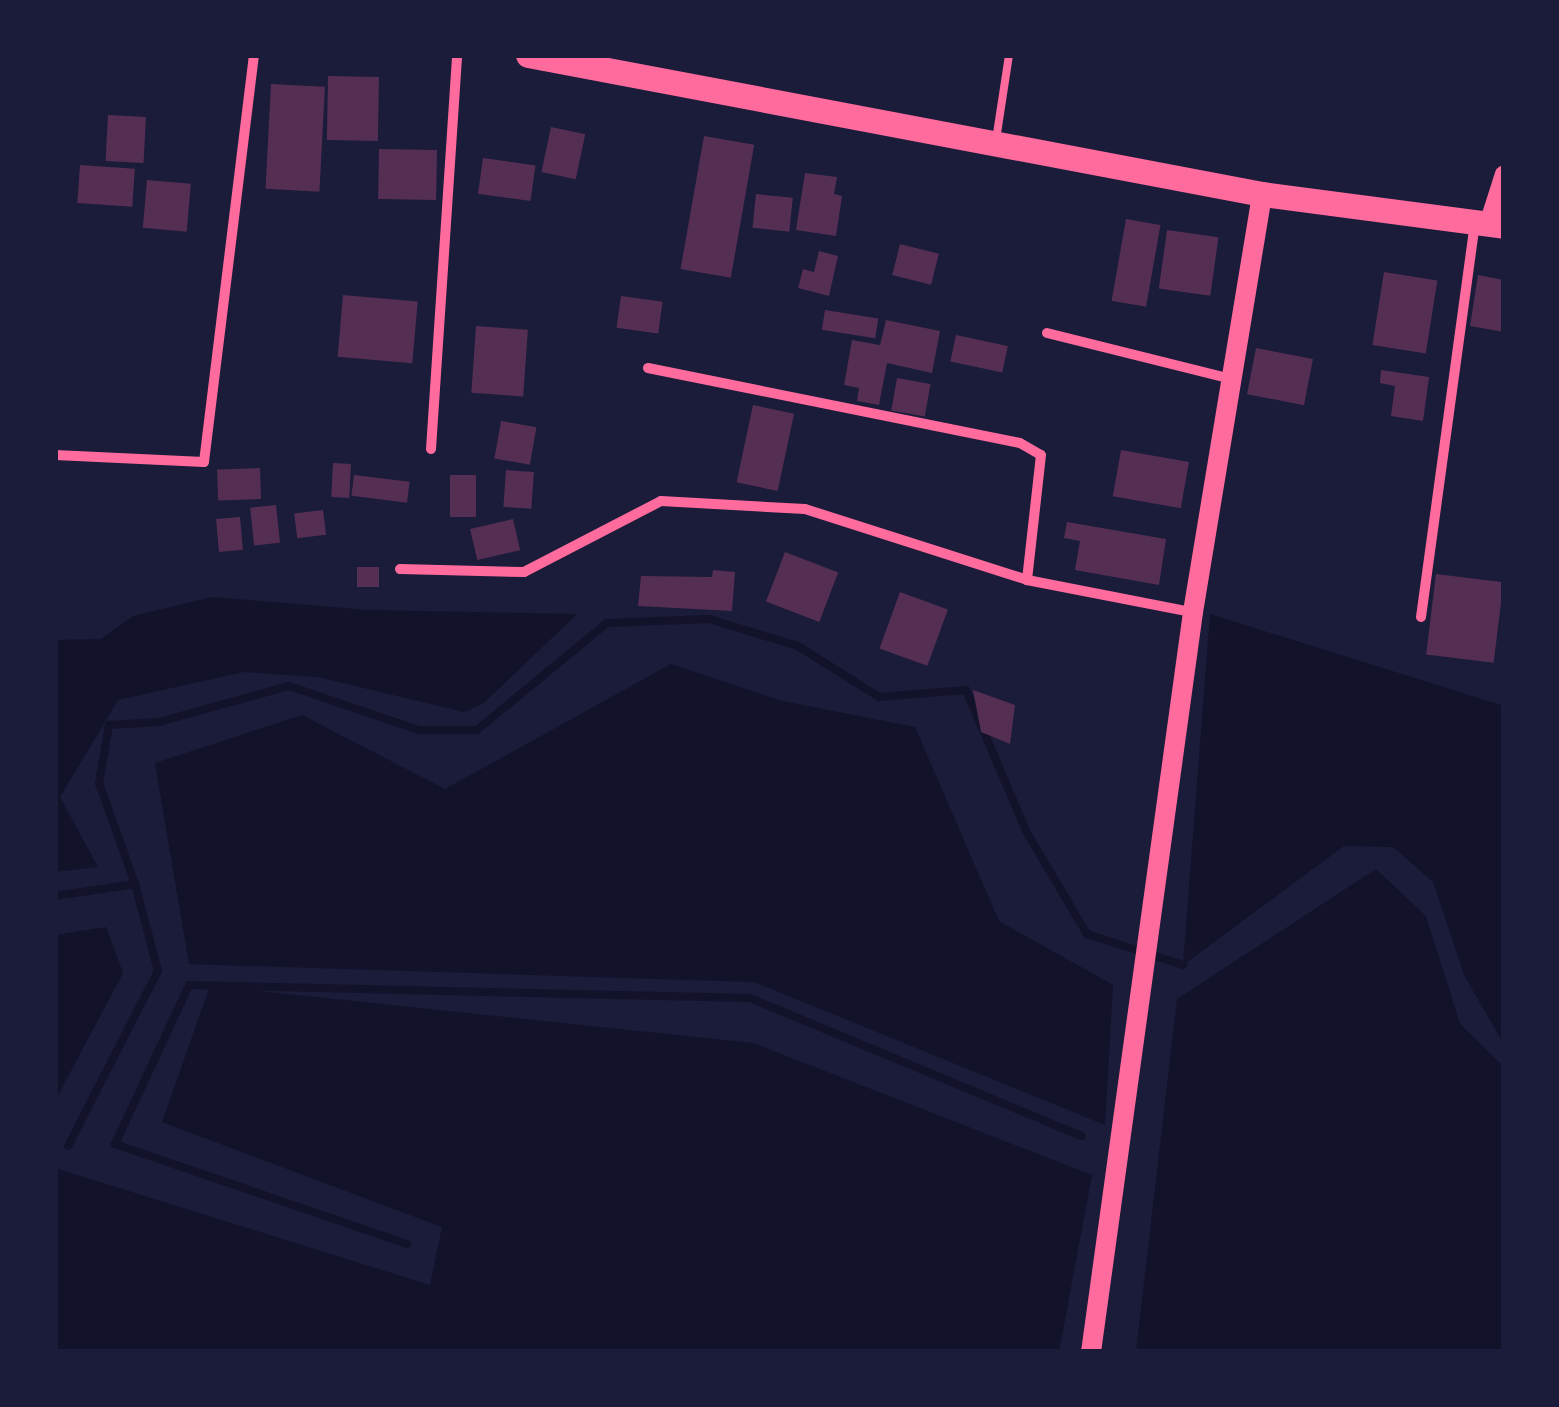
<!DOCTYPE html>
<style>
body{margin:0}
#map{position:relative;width:1559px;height:1407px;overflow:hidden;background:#1b1b3a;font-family:"Sofia Sans Condensed",sans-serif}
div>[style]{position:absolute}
.water>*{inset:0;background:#12122b}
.stream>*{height:8px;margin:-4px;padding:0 4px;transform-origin:4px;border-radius:4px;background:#12122b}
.building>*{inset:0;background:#542f53;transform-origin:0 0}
.service>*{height:8px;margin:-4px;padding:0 4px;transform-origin:4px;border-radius:4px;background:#ff6b9d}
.minor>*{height:10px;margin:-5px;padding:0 5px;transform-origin:5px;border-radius:5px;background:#ff6b9d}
.tertiary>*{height:18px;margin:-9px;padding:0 9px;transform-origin:9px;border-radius:9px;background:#ff6b9d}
.secondary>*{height:20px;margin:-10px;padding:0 10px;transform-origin:10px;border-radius:10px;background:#ff6b9d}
.primary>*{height:25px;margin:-12.5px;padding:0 12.5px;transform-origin:12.5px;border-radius:12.5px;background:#ff6b9d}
span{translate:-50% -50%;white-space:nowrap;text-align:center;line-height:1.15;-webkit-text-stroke:10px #1b1b3a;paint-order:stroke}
.frame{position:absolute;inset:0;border:58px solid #1b1b3a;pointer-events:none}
</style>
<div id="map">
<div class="water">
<div style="clip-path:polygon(212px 597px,368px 610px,577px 614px,484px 703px,464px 712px,318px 677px,244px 672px,118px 700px,60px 797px,98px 867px,55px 872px,55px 640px,101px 639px,133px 616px)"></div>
<div style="clip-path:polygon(1210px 614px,1504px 706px,1504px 1044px,1465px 977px,1433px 882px,1393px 847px,1344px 846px,1183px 965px)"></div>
<div style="clip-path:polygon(671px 664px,782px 701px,915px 727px,999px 921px,1113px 985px,1105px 1125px,754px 982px,189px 964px,155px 763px,302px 715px,445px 789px)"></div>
<div style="clip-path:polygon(1376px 869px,1426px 916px,1460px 1024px,1504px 1067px,1504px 1352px,1136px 1352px,1177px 999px)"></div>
<div style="clip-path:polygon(106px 927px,123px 973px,55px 1101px,55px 935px)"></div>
<div style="clip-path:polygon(210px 986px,753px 1043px,1092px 1175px,1059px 1352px,55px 1352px,55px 1168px,430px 1285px,442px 1227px,162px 1122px)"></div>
</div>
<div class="stream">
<div style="left:55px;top:896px;width:81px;rotate:-8.5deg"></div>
<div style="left:135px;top:884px;width:107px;rotate:-109.6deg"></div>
<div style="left:99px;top:783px;width:59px;rotate:-80.2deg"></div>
<div style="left:109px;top:725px;width:50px;rotate:-3.4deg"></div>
<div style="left:159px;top:722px;width:135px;rotate:-15.5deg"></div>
<div style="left:289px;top:686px;width:137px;rotate:18.7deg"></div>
<div style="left:419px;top:730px;width:58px"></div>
<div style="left:477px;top:730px;width:168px;rotate:-39.5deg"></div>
<div style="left:607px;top:623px;width:102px;rotate:-2.2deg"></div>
<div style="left:709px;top:619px;width:93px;rotate:16.9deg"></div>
<div style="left:798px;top:646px;width:96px;rotate:32.2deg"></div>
<div style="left:879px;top:697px;width:87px;rotate:-4.6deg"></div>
<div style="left:966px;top:690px;width:153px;rotate:66.9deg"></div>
<div style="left:1026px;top:831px;width:120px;rotate:59.4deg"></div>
<div style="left:1087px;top:934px;width:101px;rotate:17.9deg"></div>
<div style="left:68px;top:1146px;width:197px;rotate:-62.8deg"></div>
<div style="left:158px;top:971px;width:90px;rotate:-104.8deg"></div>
<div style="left:407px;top:1244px;width:309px;rotate:-161.1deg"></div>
<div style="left:115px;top:1144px;width:175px;rotate:-65deg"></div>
<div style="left:189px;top:985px;width:561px;rotate:1.33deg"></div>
<div style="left:750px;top:998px;width:359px;rotate:22.6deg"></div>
</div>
<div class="building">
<div style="left:328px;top:76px;width:51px;height:64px;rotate:1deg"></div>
<div style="left:271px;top:84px;width:54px;height:105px;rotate:3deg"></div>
<div style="left:108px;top:115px;width:38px;height:46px;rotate:3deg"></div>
<div style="left:551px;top:127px;width:35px;height:46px;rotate:12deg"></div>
<div style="left:704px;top:136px;width:51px;height:135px;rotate:10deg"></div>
<div style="left:379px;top:149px;width:58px;height:50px;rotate:1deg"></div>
<div style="left:483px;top:158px;width:53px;height:36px;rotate:8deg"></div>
<div style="left:80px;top:165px;width:55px;height:38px;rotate:4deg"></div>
<div style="clip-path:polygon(805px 173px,837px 177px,834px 194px,842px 196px,836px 236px,796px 230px)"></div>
<div style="left:147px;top:180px;width:44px;height:48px;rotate:5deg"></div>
<div style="left:756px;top:194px;width:37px;height:34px;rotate:6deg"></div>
<div style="left:1126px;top:219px;width:35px;height:83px;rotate:10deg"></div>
<div style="left:1167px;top:230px;width:52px;height:59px;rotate:8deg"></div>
<div style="left:900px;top:244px;width:40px;height:32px;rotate:14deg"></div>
<div style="clip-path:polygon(819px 251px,838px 256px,829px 296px,798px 288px,803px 269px,814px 272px)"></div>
<div style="left:1384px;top:272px;width:54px;height:74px;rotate:9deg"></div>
<div style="clip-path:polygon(1478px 275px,1504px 280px,1504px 332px,1470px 326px)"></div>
<div style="left:343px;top:295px;width:75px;height:62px;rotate:5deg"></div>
<div style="left:621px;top:296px;width:42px;height:32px;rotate:8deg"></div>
<div style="left:825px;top:310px;width:54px;height:20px;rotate:9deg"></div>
<div style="clip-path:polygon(886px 320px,940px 331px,932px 373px,887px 363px,879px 405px,857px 401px,859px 388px,844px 385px,852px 340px,880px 345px)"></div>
<div style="left:476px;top:326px;width:52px;height:67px;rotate:4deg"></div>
<div style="left:956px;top:335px;width:53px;height:27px;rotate:12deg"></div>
<div style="left:1256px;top:348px;width:58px;height:47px;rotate:11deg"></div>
<div style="clip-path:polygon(1381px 370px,1429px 377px,1423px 421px,1391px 416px,1395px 386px,1380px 383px)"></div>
<div style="left:897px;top:378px;width:34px;height:33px;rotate:10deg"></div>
<div style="left:753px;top:405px;width:42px;height:79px;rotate:12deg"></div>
<div style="left:501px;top:421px;width:36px;height:38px;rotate:10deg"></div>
<div style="left:1121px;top:450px;width:69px;height:47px;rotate:10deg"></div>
<div style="left:333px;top:463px;width:18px;height:34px;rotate:3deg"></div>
<div style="left:260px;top:468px;width:31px;height:43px;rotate:88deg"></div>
<div style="left:506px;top:470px;width:28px;height:37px;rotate:4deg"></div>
<div style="left:354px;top:475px;width:56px;height:21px;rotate:7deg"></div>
<div style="left:450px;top:475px;width:26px;height:42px"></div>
<div style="left:276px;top:505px;width:38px;height:26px;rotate:84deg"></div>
<div style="left:323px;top:510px;width:25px;height:29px;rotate:83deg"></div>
<div style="left:240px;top:517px;width:33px;height:24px;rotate:85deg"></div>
<div style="left:513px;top:519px;width:32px;height:44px;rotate:77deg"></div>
<div style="clip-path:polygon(1067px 522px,1166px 539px,1159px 585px,1075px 570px,1080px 541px,1064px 538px)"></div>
<div style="left:785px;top:552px;width:57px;height:53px;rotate:21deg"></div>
<div style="left:357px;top:567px;width:22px;height:20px"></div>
<div style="clip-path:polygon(713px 570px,735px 572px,732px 611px,638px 606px,641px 576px,712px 577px)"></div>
<div style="left:1436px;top:574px;width:68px;height:81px;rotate:7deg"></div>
<div style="left:900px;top:592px;width:51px;height:60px;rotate:20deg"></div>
<div style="clip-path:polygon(973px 690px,1015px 705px,1010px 744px,981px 732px)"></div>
</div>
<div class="service">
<div style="left:996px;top:140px;width:86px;rotate:-81.3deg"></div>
</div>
<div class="minor">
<div style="left:1047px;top:333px;width:187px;rotate:14deg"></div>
<div style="left:648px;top:368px;width:379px;rotate:11.4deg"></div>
<div style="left:1020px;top:443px;width:24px;rotate:30deg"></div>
<div style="left:1041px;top:455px;width:126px;rotate:96.4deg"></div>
<div style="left:431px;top:449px;width:395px;rotate:-86.2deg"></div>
<div style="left:55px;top:455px;width:149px;rotate:2.7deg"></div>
<div style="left:204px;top:462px;width:410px;rotate:-83deg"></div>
<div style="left:400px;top:569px;width:124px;rotate:1.4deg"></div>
<div style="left:524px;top:572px;width:154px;rotate:-27.4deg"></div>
<div style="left:661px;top:501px;width:144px;rotate:3.2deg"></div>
<div style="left:805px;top:509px;width:233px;rotate:17.7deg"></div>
<div style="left:1027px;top:580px;width:168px;rotate:11deg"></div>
<div style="left:1421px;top:617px;width:399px;rotate:-82.2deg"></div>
</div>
<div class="tertiary">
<div style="left:1488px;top:224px;width:52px;rotate:-72.3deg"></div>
</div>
<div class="secondary">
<div style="left:1091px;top:1352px;width:747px;rotate:-82.15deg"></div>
<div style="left:1193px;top:612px;width:424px;rotate:-80.6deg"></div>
</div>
<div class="primary">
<div style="left:528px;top:55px;width:747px;rotate:10.72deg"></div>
<div style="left:1262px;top:194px;width:244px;rotate:7.5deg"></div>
</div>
<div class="frame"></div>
</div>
